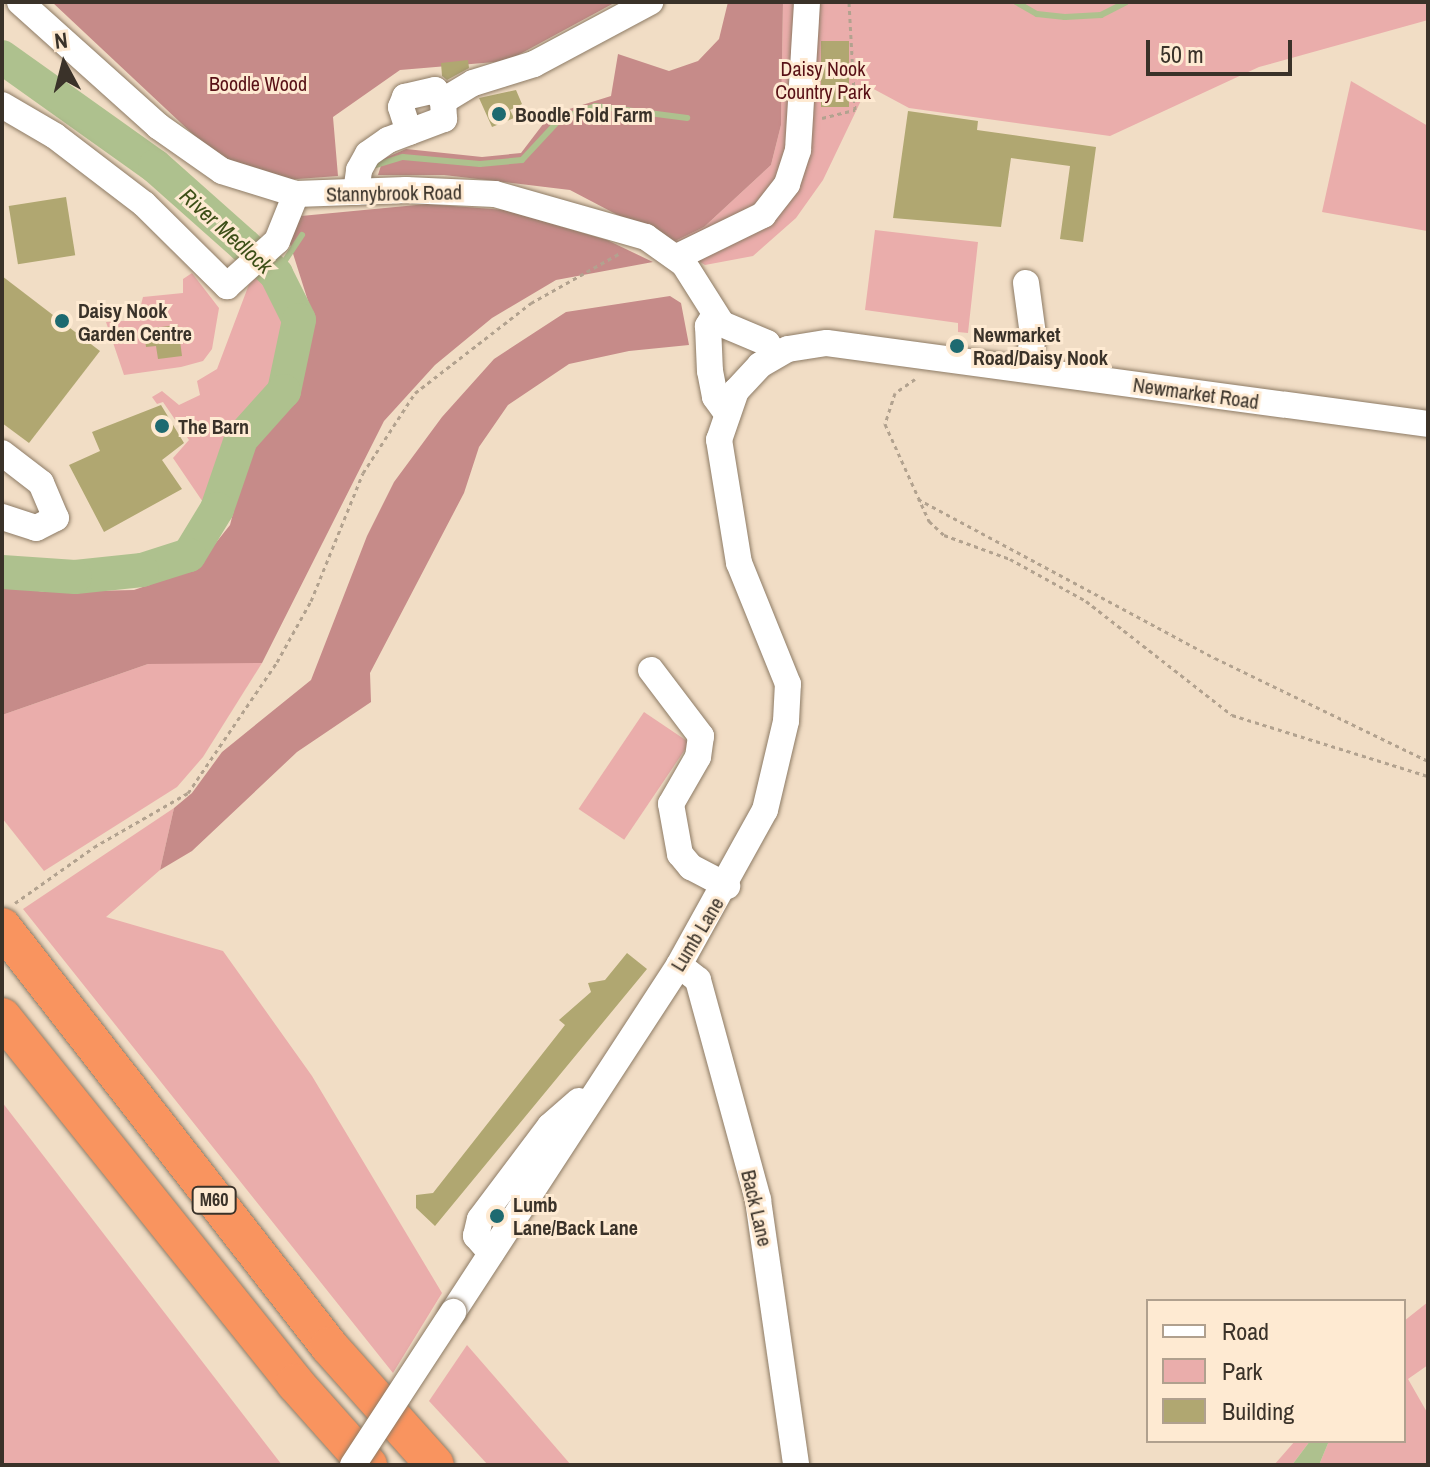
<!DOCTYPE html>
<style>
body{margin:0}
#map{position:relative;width:1430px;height:1467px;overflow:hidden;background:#f1ddc5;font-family:"Archivo Narrow",sans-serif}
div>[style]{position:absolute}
.green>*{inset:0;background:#eaadab;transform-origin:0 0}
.forest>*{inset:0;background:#c68b89}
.water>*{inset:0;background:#aec18e}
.stream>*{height:6px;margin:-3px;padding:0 3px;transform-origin:3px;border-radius:3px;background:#aec18e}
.river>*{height:34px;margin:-17px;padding:0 17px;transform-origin:17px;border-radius:17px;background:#aec18e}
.building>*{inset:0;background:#b0a771;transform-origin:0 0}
.path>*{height:3px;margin-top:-1.5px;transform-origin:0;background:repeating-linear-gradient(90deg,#b2a28f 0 4px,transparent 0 8px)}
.roads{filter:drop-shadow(0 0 2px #8d7b65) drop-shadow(0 0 2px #8d7b65)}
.minor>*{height:26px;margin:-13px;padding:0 13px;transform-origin:13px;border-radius:13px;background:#fff}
.highway>*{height:38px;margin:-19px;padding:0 19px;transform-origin:19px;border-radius:19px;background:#f9945f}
.bridges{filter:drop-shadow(0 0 2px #8d7b65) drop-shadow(0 0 2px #8d7b65)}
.minor-bridge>*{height:26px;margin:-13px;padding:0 13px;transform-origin:13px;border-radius:13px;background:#fff}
.dots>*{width:22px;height:22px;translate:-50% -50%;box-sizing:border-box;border:4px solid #feead2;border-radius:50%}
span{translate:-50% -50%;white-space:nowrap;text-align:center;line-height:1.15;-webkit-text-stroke:6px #feead2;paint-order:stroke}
.shield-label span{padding:2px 6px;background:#feead2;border:2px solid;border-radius:6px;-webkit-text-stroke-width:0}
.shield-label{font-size:18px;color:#3a3229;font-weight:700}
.park-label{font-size:20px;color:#581016}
.poi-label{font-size:20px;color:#3a3229;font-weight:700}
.left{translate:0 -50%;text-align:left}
.street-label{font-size:20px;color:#3a3229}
.water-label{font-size:22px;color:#3d4f17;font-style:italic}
.frame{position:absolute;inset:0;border:4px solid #3a3229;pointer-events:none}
.legend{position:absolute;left:1146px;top:1299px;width:260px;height:144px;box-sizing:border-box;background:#feead2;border:2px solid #b0a08e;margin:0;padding:10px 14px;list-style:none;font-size:24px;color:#3a3229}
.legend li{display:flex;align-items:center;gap:16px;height:40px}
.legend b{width:40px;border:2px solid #b0a08e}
.north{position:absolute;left:24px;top:24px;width:80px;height:80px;-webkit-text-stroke:6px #feead2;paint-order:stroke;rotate:353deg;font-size:22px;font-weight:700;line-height:32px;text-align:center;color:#3a3229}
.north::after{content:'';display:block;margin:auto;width:28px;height:36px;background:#3a3229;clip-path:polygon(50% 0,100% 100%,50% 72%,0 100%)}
.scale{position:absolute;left:1146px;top:40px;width:146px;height:36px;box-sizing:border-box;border:4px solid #3a3229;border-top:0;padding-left:10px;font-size:24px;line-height:28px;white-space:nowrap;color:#3a3229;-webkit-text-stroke:6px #feead2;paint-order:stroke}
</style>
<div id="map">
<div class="green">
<div style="clip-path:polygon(783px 2px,1428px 2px,1428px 20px,1259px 67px,1110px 136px,909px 108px,868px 86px,823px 180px,796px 218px,753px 256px,705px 265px,671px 243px,704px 227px,771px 165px,781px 125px)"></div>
<div style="clip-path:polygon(1351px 81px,1428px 126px,1427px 231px,1322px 212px)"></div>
<div style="clip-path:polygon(875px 230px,978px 242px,968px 333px,958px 332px,958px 323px,865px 310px)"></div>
<div style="clip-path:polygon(261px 265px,288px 329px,274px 383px,230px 448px,209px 511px,173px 458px,189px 440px,163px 402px,157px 404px,152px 397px,162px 391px,179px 405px,200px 395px,197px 381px,217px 369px,254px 271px)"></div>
<div style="clip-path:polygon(192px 273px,219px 308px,212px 349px,203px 361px,181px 367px,124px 375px,106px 322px,137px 320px,143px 297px,183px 293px,183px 279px)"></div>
<div style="clip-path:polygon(213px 659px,262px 663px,203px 757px,177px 787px,44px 871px,2px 818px,2px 715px,148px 664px)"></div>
<div style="left:644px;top:712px;width:55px;height:117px;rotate:34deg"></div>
<div style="clip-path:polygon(174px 808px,160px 870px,106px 917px,223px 951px,312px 1076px,442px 1293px,393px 1373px,23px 909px)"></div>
<div style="clip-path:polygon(2px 1102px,282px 1465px,2px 1465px)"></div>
<div style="clip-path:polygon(1428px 1302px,1428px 1365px,1408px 1379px,1428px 1414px,1428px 1465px,1319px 1465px,1329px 1441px,1404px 1441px,1404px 1321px)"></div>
<div style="clip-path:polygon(467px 1345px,571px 1465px,488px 1465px,429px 1401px)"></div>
<div style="clip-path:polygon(1295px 1441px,1310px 1441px,1292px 1465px,1274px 1465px)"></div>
</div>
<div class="forest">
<div style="clip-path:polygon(52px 2px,616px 2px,507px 61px,400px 70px,333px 117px,338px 176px,284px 180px,214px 154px)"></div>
<div style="clip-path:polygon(728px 2px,783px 2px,781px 125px,771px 165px,704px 227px,671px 243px,570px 190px,444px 175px,378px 175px,383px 159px,406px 149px,482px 157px,521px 153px,550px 115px,611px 96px,618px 54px,669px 71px,698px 61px,719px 39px)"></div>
<div style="clip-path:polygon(427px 204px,505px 210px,607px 240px,653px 262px,556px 280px,492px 318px,435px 365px,384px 421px,262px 663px,148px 664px,2px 715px,2px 587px,47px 592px,134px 590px,195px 569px,230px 525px,250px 448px,294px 402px,315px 323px,289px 241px,301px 216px)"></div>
<div style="clip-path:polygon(670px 296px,681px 303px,689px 345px,629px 351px,569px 364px,508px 405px,479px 447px,464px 493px,370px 673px,371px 702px,297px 752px,192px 851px,160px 870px,174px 808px,192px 793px,222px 752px,311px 680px,367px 536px,394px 482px,442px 417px,494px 359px,566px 312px)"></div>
</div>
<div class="water">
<div style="clip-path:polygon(1310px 1441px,1329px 1441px,1319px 1465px,1292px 1465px)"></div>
</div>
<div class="stream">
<div style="left:1016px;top:2px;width:24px;rotate:30deg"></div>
<div style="left:1037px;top:14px;width:28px;rotate:6deg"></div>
<div style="left:1065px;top:17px;width:36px;rotate:-3deg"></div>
<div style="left:1101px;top:15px;width:28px;rotate:-27deg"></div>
<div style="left:373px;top:166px;width:31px;rotate:-17deg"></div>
<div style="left:403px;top:157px;width:77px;rotate:5.2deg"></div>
<div style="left:480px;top:164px;width:42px;rotate:-5.4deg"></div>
<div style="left:522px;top:160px;width:57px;rotate:-47.1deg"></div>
<div style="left:561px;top:118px;width:36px;rotate:-19deg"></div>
<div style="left:595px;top:106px;width:93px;rotate:7.4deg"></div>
<div style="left:276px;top:274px;width:47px;rotate:-56.3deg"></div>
</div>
<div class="river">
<div style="left:2px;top:57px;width:188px;rotate:35.5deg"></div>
<div style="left:155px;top:166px;width:120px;rotate:41.6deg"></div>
<div style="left:245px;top:246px;width:42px;rotate:42.1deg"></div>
<div style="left:276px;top:274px;width:51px;rotate:63.4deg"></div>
<div style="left:299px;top:320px;width:73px;rotate:101.9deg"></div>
<div style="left:284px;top:391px;width:64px;rotate:131.9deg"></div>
<div style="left:241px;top:439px;width:74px;rotate:108.9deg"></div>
<div style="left:217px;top:509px;width:54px;rotate:121.3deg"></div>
<div style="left:189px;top:555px;width:49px;rotate:162.3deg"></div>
<div style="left:142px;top:570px;width:67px;rotate:174deg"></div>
<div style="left:75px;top:577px;width:73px;rotate:-176.1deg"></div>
</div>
<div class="building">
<div style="left:821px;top:41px;width:28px;height:66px"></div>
<div style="clip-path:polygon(468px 60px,469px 68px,447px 80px,442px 76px,441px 63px)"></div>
<div style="clip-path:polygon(516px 90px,522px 104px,510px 110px,514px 118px,492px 127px,479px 98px)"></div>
<div style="clip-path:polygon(908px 111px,978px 121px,977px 130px,1096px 147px,1083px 242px,1060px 239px,1070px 166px,1011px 158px,1001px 227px,893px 218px)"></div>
<div style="left:66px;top:197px;width:59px;height:58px;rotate:81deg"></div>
<div style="clip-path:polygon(2px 276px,100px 351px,29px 443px,2px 423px)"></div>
<div style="clip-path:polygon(178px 325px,182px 356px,158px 359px,156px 346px,146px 347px,144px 329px)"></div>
<div style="clip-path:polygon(161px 405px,184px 443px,162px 460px,182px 489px,104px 532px,69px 465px,100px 451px,92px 432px)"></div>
<div style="clip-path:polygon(627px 953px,647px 969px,435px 1226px,416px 1208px,416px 1195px,433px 1193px,565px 1025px,559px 1020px,591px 992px,588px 983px,605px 980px)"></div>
</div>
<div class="path">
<div style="left:822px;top:118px;width:34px;rotate:-14deg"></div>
<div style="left:855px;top:110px;width:108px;rotate:-93.2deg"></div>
<div style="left:915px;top:379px;width:24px;rotate:145deg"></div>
<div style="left:895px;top:393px;width:33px;rotate:108deg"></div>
<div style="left:885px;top:424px;width:107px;rotate:65.6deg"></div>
<div style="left:929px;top:521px;width:21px;rotate:43deg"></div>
<div style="left:944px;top:535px;width:70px;rotate:20deg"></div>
<div style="left:1010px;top:559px;width:87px;rotate:28.9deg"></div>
<div style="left:1086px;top:601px;width:185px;rotate:38deg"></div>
<div style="left:1232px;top:715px;width:205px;rotate:17.3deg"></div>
<div style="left:918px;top:499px;width:337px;rotate:28.2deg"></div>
<div style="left:1215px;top:658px;width:237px;rotate:25.8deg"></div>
<div style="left:15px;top:903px;width:97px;rotate:-35.3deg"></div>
<div style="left:94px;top:847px;width:108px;rotate:-29.9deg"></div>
<div style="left:188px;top:793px;width:158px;rotate:-55.8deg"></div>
<div style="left:277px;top:662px;width:70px;rotate:-60.9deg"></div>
<div style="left:311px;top:601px;width:138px;rotate:-67.9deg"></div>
<div style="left:363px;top:473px;width:95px;rotate:-57deg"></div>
<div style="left:415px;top:393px;width:147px;rotate:-37.8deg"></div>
<div style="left:531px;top:303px;width:102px;rotate:-29.3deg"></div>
</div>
<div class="roads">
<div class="minor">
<div style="left:20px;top:2px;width:186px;rotate:41.9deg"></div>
<div style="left:158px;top:126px;width:78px;rotate:35.1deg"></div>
<div style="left:222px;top:171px;width:77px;rotate:17.3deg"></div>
<div style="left:296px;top:194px;width:110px;rotate:-2.1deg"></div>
<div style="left:406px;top:190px;width:89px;rotate:2.6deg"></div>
<div style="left:495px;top:194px;width:157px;rotate:15.9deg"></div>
<div style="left:646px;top:237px;width:47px;rotate:35.4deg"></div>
<div style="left:684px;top:264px;width:71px;rotate:57.7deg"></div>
<div style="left:722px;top:324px;width:49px;rotate:22.9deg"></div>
<div style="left:767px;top:343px;width:14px;rotate:54deg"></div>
<div style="left:2px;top:105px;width:61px;rotate:30.3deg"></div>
<div style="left:55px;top:136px;width:112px;rotate:37.4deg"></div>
<div style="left:144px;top:204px;width:117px;rotate:44.7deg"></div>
<div style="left:227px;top:286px;width:67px;rotate:-42deg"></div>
<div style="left:277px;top:241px;width:51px;rotate:-68deg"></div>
<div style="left:409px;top:132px;width:26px;rotate:-108deg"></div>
<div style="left:401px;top:107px;width:11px;rotate:-68deg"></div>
<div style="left:405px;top:97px;width:31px;rotate:-13deg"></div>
<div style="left:435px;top:90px;width:14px;rotate:54deg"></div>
<div style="left:356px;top:192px;width:22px;rotate:-82deg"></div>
<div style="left:359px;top:170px;width:18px;rotate:-61deg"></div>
<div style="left:368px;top:154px;width:24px;rotate:-35deg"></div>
<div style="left:388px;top:140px;width:60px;rotate:-20.6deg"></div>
<div style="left:444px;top:119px;width:18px;rotate:-93deg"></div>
<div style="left:443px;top:101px;width:35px;rotate:-31deg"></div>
<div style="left:473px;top:83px;width:64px;rotate:-17.3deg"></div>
<div style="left:534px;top:64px;width:132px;rotate:-28.1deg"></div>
<div style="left:677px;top:257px;width:96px;rotate:-26deg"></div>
<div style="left:763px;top:215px;width:39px;rotate:-52deg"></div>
<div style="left:787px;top:184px;width:36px;rotate:-72deg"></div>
<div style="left:798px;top:150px;width:148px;rotate:-86.5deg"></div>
<div style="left:1026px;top:283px;width:52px;rotate:82.3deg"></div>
<div style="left:1033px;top:335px;width:35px;rotate:98deg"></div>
<div style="left:714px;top:316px;width:12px;rotate:121deg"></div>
<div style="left:708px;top:326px;width:45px;rotate:87.5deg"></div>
<div style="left:710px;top:371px;width:26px;rotate:79deg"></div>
<div style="left:715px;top:397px;width:19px;rotate:54deg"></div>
<div style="left:2px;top:453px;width:49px;rotate:37.6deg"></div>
<div style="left:41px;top:483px;width:38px;rotate:67deg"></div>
<div style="left:56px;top:518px;width:22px;rotate:153deg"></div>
<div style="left:36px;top:528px;width:36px;rotate:-162deg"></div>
<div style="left:651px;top:670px;width:83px;rotate:52.9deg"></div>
<div style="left:701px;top:736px;width:21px;rotate:98deg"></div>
<div style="left:698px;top:757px;width:54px;rotate:119.9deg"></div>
<div style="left:671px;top:804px;width:51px;rotate:79.8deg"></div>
<div style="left:680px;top:854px;width:17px;rotate:50deg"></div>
<div style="left:691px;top:867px;width:41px;rotate:27.8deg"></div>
<div style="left:679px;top:965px;width:24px;rotate:38deg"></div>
<div style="left:698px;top:980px;width:228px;rotate:74.7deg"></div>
<div style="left:758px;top:1200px;width:268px;rotate:81.8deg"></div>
<div style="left:491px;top:1253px;width:23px;rotate:-131deg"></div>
<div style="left:476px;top:1236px;width:17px;rotate:-77deg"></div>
<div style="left:480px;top:1219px;width:116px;rotate:-53deg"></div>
<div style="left:550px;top:1126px;width:38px;rotate:-41deg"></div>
<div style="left:453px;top:1312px;width:414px;rotate:-56.9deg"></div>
<div style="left:679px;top:965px;width:177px;rotate:-61deg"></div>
<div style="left:765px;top:810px;width:91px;rotate:-76.7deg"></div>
<div style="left:786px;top:721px;width:37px;rotate:-87deg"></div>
<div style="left:788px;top:684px;width:131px;rotate:-112deg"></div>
<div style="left:739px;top:563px;width:125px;rotate:-99.2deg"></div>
<div style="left:719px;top:440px;width:52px;rotate:-70.9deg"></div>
<div style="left:736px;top:391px;width:35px;rotate:-47deg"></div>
<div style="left:760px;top:365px;width:32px;rotate:-30deg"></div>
<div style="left:788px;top:349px;width:39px;rotate:-9deg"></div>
<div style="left:827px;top:343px;width:606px;rotate:7.68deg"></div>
</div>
<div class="highway">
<div style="left:2px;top:927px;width:531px;rotate:52.03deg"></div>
<div style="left:329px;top:1346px;width:159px;rotate:48.3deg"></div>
<div style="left:2px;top:1017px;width:469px;rotate:51.3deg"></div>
<div style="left:295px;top:1383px;width:110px;rotate:48.3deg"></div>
</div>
</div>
<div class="bridges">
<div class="minor-bridge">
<div style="left:353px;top:1465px;width:183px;rotate:-56.8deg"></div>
</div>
</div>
<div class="dots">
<div style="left:499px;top:114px;background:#1e6a70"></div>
<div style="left:62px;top:321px;background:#1e6a70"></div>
<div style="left:957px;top:346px;background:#1e6a70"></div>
<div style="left:162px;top:426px;background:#1e6a70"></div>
<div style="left:497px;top:1216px;background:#1e6a70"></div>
</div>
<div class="shield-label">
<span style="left:214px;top:1200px">M60</span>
</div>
<div class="park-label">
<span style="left:823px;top:80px">Daisy Nook<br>Country Park</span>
<span style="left:258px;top:83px">Boodle Wood</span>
</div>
<div class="poi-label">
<span class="left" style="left:515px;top:114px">Boodle Fold Farm</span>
<span class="left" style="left:78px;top:322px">Daisy Nook<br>Garden Centre</span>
<span class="left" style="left:973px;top:346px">Newmarket<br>Road/Daisy Nook</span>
<span class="left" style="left:178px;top:426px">The Barn</span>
<span class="left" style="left:513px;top:1216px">Lumb<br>Lane/Back Lane</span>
</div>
<div class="street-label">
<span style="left:394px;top:193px;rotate:-1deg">Stannybrook Road</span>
<span style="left:1196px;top:393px;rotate:8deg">Newmarket Road</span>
<span style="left:697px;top:934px;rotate:-59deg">Lumb Lane</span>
<span style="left:757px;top:1208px;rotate:77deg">Back Lane</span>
</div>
<div class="water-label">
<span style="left:226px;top:231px;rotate:42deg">River Medlock</span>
</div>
<div class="frame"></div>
<ul class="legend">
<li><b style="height:10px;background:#fff"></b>Road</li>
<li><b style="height:22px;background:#eaadab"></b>Park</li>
<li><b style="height:22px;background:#b0a771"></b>Building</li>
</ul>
<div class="north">N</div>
<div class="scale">50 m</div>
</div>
